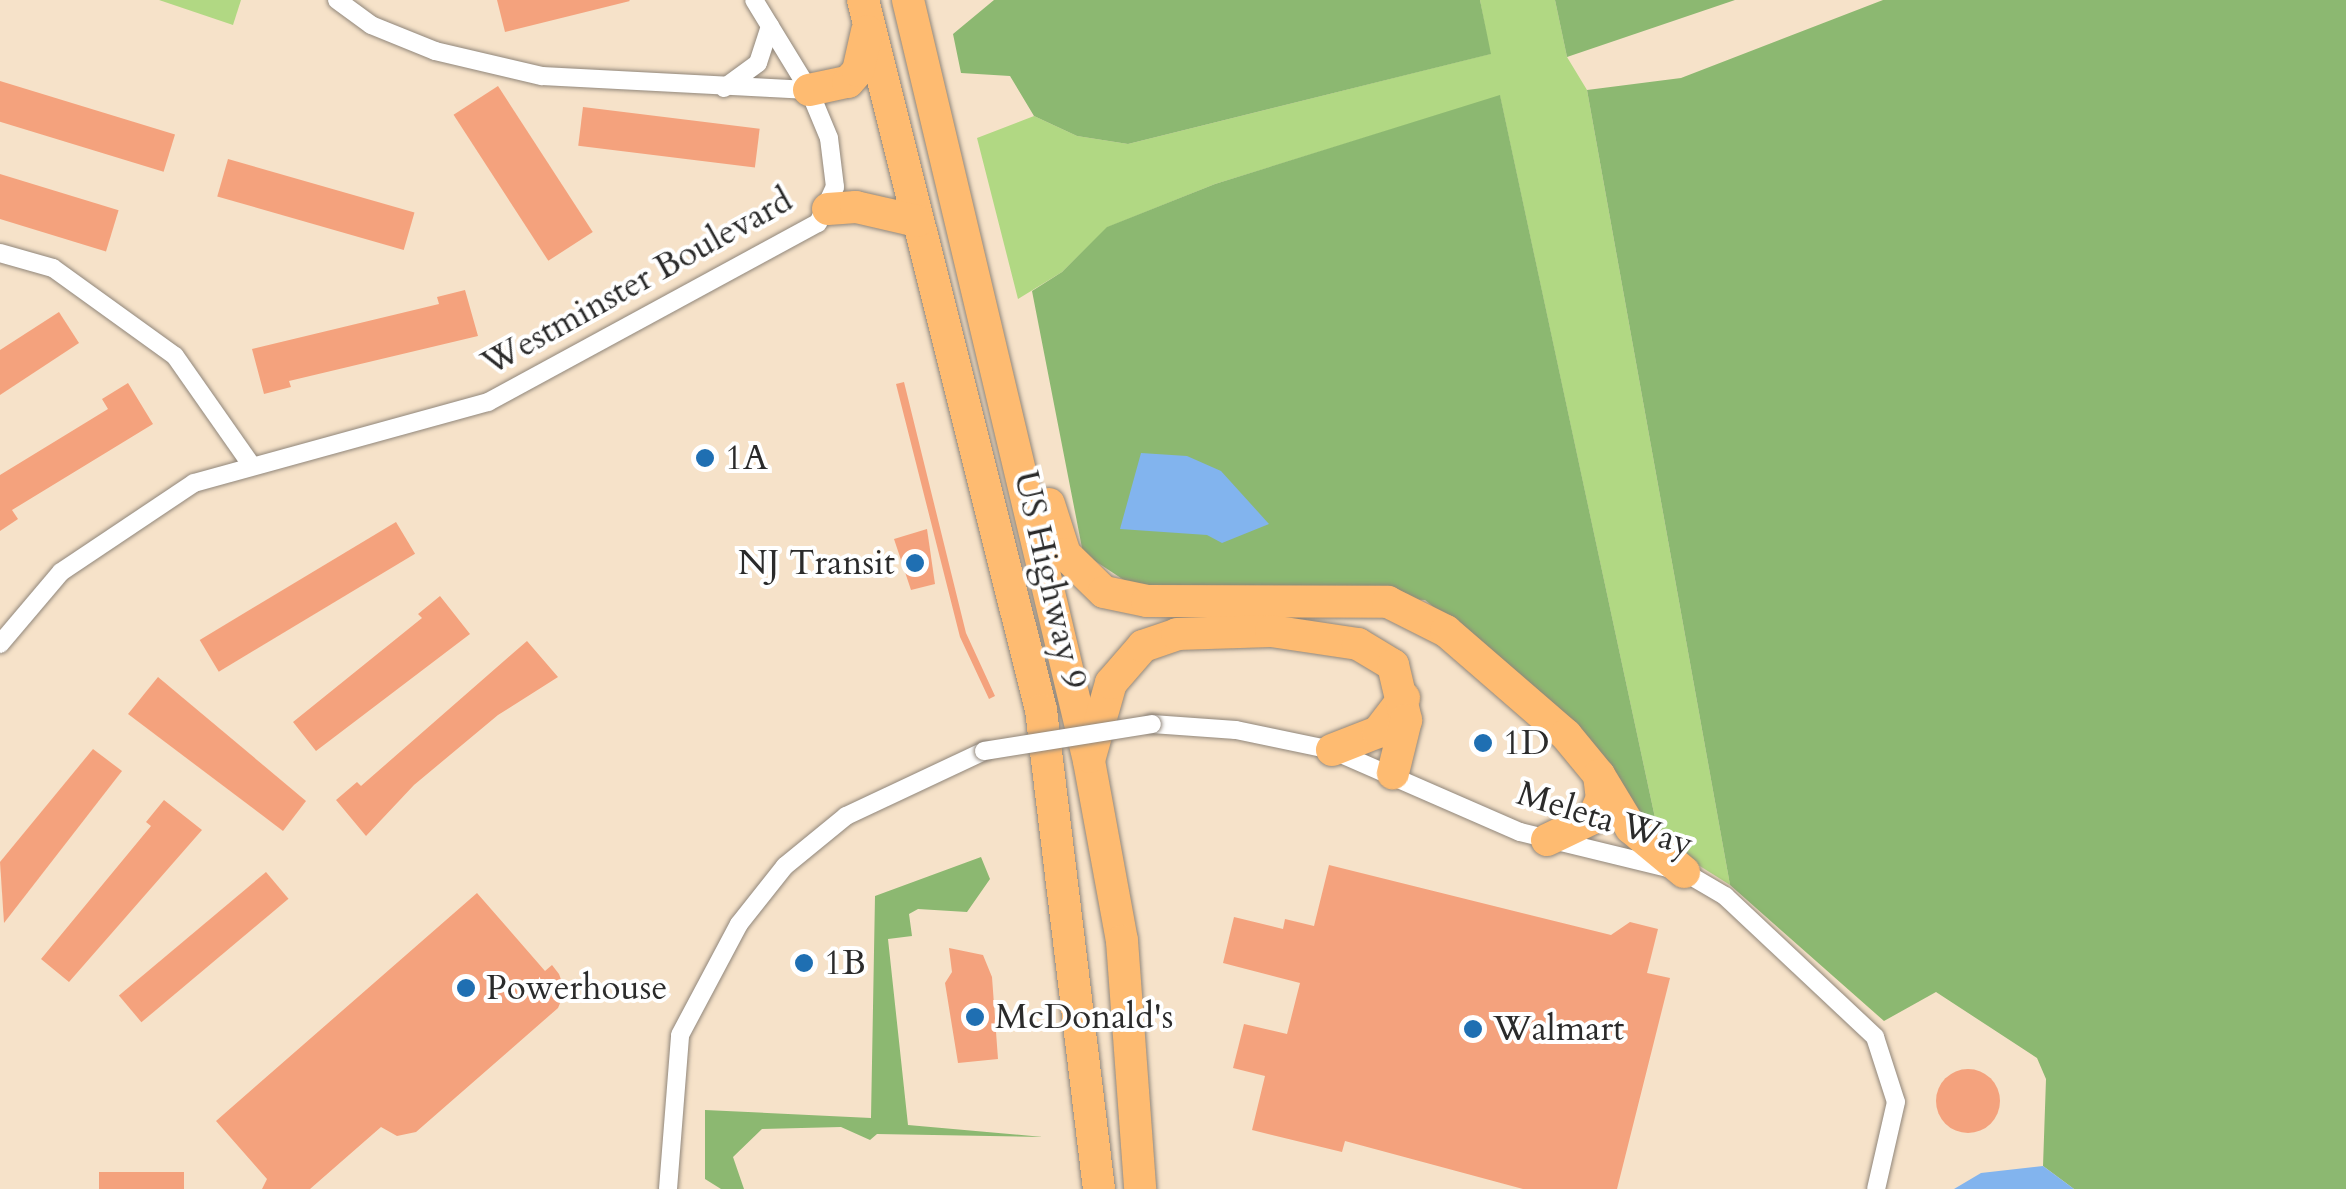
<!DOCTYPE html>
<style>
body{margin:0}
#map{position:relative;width:2346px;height:1189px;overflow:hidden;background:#f6e2c9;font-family:Cardo,serif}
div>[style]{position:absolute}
.green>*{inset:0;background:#b1d883}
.forest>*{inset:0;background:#8cb871}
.water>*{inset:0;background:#82b4ee}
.building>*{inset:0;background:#f4a27d;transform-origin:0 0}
.round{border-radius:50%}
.roads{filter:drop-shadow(0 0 2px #90867a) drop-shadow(0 0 2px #90867a)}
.street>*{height:18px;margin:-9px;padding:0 9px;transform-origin:9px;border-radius:9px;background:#fff}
.highway>*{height:32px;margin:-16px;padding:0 16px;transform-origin:16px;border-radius:16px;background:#febb71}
.bridges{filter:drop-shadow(0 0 2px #90867a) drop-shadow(0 0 2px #90867a)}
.street-bridge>*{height:18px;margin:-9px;padding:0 9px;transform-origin:9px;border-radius:9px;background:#fff}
.dots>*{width:28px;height:28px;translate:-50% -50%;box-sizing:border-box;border:5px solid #fff;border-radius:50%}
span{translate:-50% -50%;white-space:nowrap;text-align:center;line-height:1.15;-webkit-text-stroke:8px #fff;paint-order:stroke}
.street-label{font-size:35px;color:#2b2b2b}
.poi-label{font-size:35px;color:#2b2b2b}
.left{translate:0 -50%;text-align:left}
.right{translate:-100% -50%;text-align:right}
</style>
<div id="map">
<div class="green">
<div style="clip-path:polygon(159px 0,241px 0,233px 25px)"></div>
<div style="clip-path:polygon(1480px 0,1555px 0,1567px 57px,1587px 90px,1730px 885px,1660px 841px,1500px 96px,1215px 184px,1108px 227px,1062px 272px,1018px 299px,977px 138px,1034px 116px,1077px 136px,1128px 144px,1490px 54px)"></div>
</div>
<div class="forest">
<div style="clip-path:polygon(994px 0,1480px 0,1491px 54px,1128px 144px,1077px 136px,1034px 116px,1010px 76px,961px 73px,953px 34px)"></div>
<div style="clip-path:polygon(1555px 0,1735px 0,1567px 57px)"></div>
<div style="clip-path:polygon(1883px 0,2346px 0,2346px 1189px,2074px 1189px,2043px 1166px,2046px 1079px,2037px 1058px,1936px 992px,1884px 1021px,1730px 885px,1587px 90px,1681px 78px)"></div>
<div style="clip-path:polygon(1500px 95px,1660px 841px,1576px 723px,1425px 600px,1139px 590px,1083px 553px,1032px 291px,1062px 272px,1107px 227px,1215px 184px)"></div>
<div style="clip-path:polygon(981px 857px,990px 879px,967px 912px,918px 909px,909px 914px,912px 936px,888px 939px,908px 1125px,1043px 1137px,877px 1134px,870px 1140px,841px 1127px,762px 1129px,733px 1157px,744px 1189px,721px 1189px,705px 1179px,705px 1110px,871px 1118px,875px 896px)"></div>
</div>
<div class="water">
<div style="clip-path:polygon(1141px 453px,1187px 456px,1221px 471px,1269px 524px,1222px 543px,1207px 535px,1120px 529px)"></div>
<div style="clip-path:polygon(2043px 1166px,2074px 1189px,1954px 1189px,1981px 1173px)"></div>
</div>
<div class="building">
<div style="clip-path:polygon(497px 0,629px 0,630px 1px,505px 32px)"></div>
<div style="left:0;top:81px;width:183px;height:39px;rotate:17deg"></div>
<div style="left:498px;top:86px;width:174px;height:53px;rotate:57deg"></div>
<div style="left:583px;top:107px;width:178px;height:39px;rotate:7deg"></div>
<div style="left:228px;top:159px;width:194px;height:39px;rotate:16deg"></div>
<div style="left:0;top:174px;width:124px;height:43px;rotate:17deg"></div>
<div style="clip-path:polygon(465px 290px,478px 336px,289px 381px,291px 387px,264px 394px,252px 349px,439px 304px,437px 297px)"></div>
<div style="clip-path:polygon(59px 312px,79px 343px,0 395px,0 350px)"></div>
<div style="clip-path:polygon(904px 382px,966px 633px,995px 696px,989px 699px,960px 637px,896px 384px)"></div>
<div style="clip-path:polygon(128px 383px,153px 424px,12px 510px,18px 519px,0 531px,0 475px,108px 409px,102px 399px)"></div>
<div style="left:396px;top:522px;width:37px;height:229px;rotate:59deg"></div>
<div style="clip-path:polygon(927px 529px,935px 584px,911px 590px,894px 539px)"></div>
<div style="clip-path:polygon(440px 596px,470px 634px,316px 751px,293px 722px,422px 618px,418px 614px)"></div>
<div style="clip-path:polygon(527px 641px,558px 677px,498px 715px,414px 785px,366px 836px,336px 800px,357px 782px,361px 786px)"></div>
<div style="clip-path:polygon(158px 677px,306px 801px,283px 831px,128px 714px)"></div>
<div style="clip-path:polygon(93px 749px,122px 771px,4px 923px,0 862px)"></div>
<div style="clip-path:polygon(164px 800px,202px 830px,69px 982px,41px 959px,151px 826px,146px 822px)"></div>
<div style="clip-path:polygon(1329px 865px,1611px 935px,1630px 922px,1658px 929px,1647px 973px,1670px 978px,1617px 1189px,1523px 1189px,1345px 1141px,1342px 1152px,1252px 1130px,1265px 1076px,1233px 1068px,1244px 1024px,1287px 1034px,1300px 983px,1223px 963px,1234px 917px,1283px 929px,1285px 919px,1314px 926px)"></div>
<div style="left:266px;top:872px;width:35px;height:192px;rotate:50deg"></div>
<div style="clip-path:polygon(477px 893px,545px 971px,552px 965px,559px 974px,565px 991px,558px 1008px,416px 1132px,397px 1136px,381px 1127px,310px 1189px,262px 1189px,267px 1179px,216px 1121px)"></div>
<div style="clip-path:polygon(949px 948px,983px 955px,992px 977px,998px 1059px,958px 1063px,945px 983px,952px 972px)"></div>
<div class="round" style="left:1936px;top:1069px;width:64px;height:64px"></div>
<div style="left:184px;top:1172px;width:17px;height:85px;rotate:90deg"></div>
</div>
<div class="roads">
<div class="street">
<div style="left:337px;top:0;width:42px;rotate:36.3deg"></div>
<div style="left:371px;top:25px;width:69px;rotate:22.1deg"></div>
<div style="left:435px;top:51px;width:110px;rotate:13.2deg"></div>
<div style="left:542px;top:76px;width:267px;rotate:3deg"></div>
<div style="left:724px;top:88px;width:42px;rotate:-36.3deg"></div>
<div style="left:758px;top:63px;width:39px;rotate:-72deg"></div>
<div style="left:0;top:253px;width:55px;rotate:15.8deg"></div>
<div style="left:53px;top:268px;width:150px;rotate:35.8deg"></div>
<div style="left:175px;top:356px;width:131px;rotate:55deg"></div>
<div style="left:0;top:644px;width:94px;rotate:-49.7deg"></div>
<div style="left:61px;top:572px;width:160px;rotate:-33.8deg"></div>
<div style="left:194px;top:483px;width:305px;rotate:-15.4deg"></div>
<div style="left:488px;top:402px;width:375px;rotate:-28.5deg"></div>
<div style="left:818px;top:223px;width:40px;rotate:-65deg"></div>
<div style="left:835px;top:187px;width:49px;rotate:-97deg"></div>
<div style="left:829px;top:138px;width:52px;rotate:-112.6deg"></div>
<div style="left:809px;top:90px;width:105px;rotate:-121.4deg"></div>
<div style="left:1152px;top:724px;width:84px;rotate:4.1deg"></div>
<div style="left:1236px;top:730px;width:98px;rotate:11.8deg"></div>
<div style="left:1332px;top:750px;width:205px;rotate:23.6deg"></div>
<div style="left:1520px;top:832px;width:169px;rotate:13.7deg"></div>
<div style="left:1684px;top:872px;width:48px;rotate:30.3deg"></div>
<div style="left:1725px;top:896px;width:206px;rotate:43.2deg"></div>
<div style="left:1875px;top:1037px;width:68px;rotate:72.1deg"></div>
<div style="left:1896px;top:1102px;width:89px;rotate:102.9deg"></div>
<div style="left:668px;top:1189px;width:154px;rotate:-85.5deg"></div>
<div style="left:680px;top:1035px;width:126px;rotate:-62deg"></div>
<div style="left:739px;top:924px;width:74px;rotate:-51.6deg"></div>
<div style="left:785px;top:866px;width:79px;rotate:-39.3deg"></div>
<div style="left:846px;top:816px;width:153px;rotate:-25.2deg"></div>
</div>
<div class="highway">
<div style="left:863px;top:0;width:732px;rotate:75.93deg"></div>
<div style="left:1041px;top:710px;width:482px;rotate:83.1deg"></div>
<div style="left:908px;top:0;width:782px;rotate:76.62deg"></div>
<div style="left:1089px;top:761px;width:183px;rotate:79.6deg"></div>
<div style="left:1122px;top:941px;width:249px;rotate:85.8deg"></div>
<div style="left:809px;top:90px;width:40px;rotate:-12deg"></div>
<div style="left:848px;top:82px;width:15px;rotate:-48deg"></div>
<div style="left:858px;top:71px;width:41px;rotate:-77.3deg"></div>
<div style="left:828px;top:209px;width:28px;rotate:-4deg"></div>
<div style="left:856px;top:207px;width:63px;rotate:12.9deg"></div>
<div style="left:1049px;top:504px;width:52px;rotate:72.3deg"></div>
<div style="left:1065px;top:554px;width:54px;rotate:44.3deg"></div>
<div style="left:1104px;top:592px;width:44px;rotate:11.8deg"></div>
<div style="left:1147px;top:601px;width:241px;rotate:0.2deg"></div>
<div style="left:1388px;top:602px;width:65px;rotate:26.6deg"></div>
<div style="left:1446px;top:631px;width:159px;rotate:40.9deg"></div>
<div style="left:1566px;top:735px;width:52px;rotate:50.5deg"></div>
<div style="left:1599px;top:775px;width:23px;rotate:83deg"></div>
<div style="left:1602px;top:798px;width:22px;rotate:114deg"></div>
<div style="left:1593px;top:818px;width:51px;rotate:154.4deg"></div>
<div style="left:1332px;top:750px;width:49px;rotate:-21.4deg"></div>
<div style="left:1378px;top:732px;width:43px;rotate:-52.6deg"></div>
<div style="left:1090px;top:757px;width:77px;rotate:-74.2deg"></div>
<div style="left:1111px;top:683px;width:49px;rotate:-49.1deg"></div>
<div style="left:1143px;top:646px;width:36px;rotate:-19deg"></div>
<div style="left:1177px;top:634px;width:94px;rotate:-1.8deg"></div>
<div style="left:1271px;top:631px;width:88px;rotate:8.5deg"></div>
<div style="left:1358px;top:644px;width:41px;rotate:31deg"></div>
<div style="left:1393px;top:665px;width:57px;rotate:76.7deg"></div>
<div style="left:1406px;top:720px;width:55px;rotate:103.8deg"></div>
<div style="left:1599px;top:775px;width:62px;rotate:58.9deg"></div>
<div style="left:1631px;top:828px;width:69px;rotate:39.7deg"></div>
</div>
</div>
<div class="bridges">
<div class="street-bridge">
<div style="left:984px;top:751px;width:170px;rotate:-9.1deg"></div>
</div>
</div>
<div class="dots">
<div style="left:705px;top:458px;background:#1f6fb2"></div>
<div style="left:915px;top:563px;background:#1f6fb2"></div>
<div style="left:1483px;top:743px;background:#1f6fb2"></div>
<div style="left:804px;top:963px;background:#1f6fb2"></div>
<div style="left:466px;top:988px;background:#1f6fb2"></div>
<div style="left:975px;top:1017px;background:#1f6fb2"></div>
<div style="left:1473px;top:1029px;background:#1f6fb2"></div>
</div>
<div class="street-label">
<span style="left:637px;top:282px;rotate:-29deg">Westminster Boulevard</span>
<span style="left:1050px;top:580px;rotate:77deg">US Highway 9</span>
<span style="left:1605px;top:819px;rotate:17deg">Meleta Way</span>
</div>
<div class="poi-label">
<span class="left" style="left:725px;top:458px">1A</span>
<span class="right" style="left:895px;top:563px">NJ Transit</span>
<span class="left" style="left:1503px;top:743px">1D</span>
<span class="left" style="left:824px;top:963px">1B</span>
<span class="left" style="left:486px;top:988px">Powerhouse</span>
<span class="left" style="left:995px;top:1017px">McDonald's</span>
<span class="left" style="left:1493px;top:1029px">Walmart</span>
</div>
</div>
